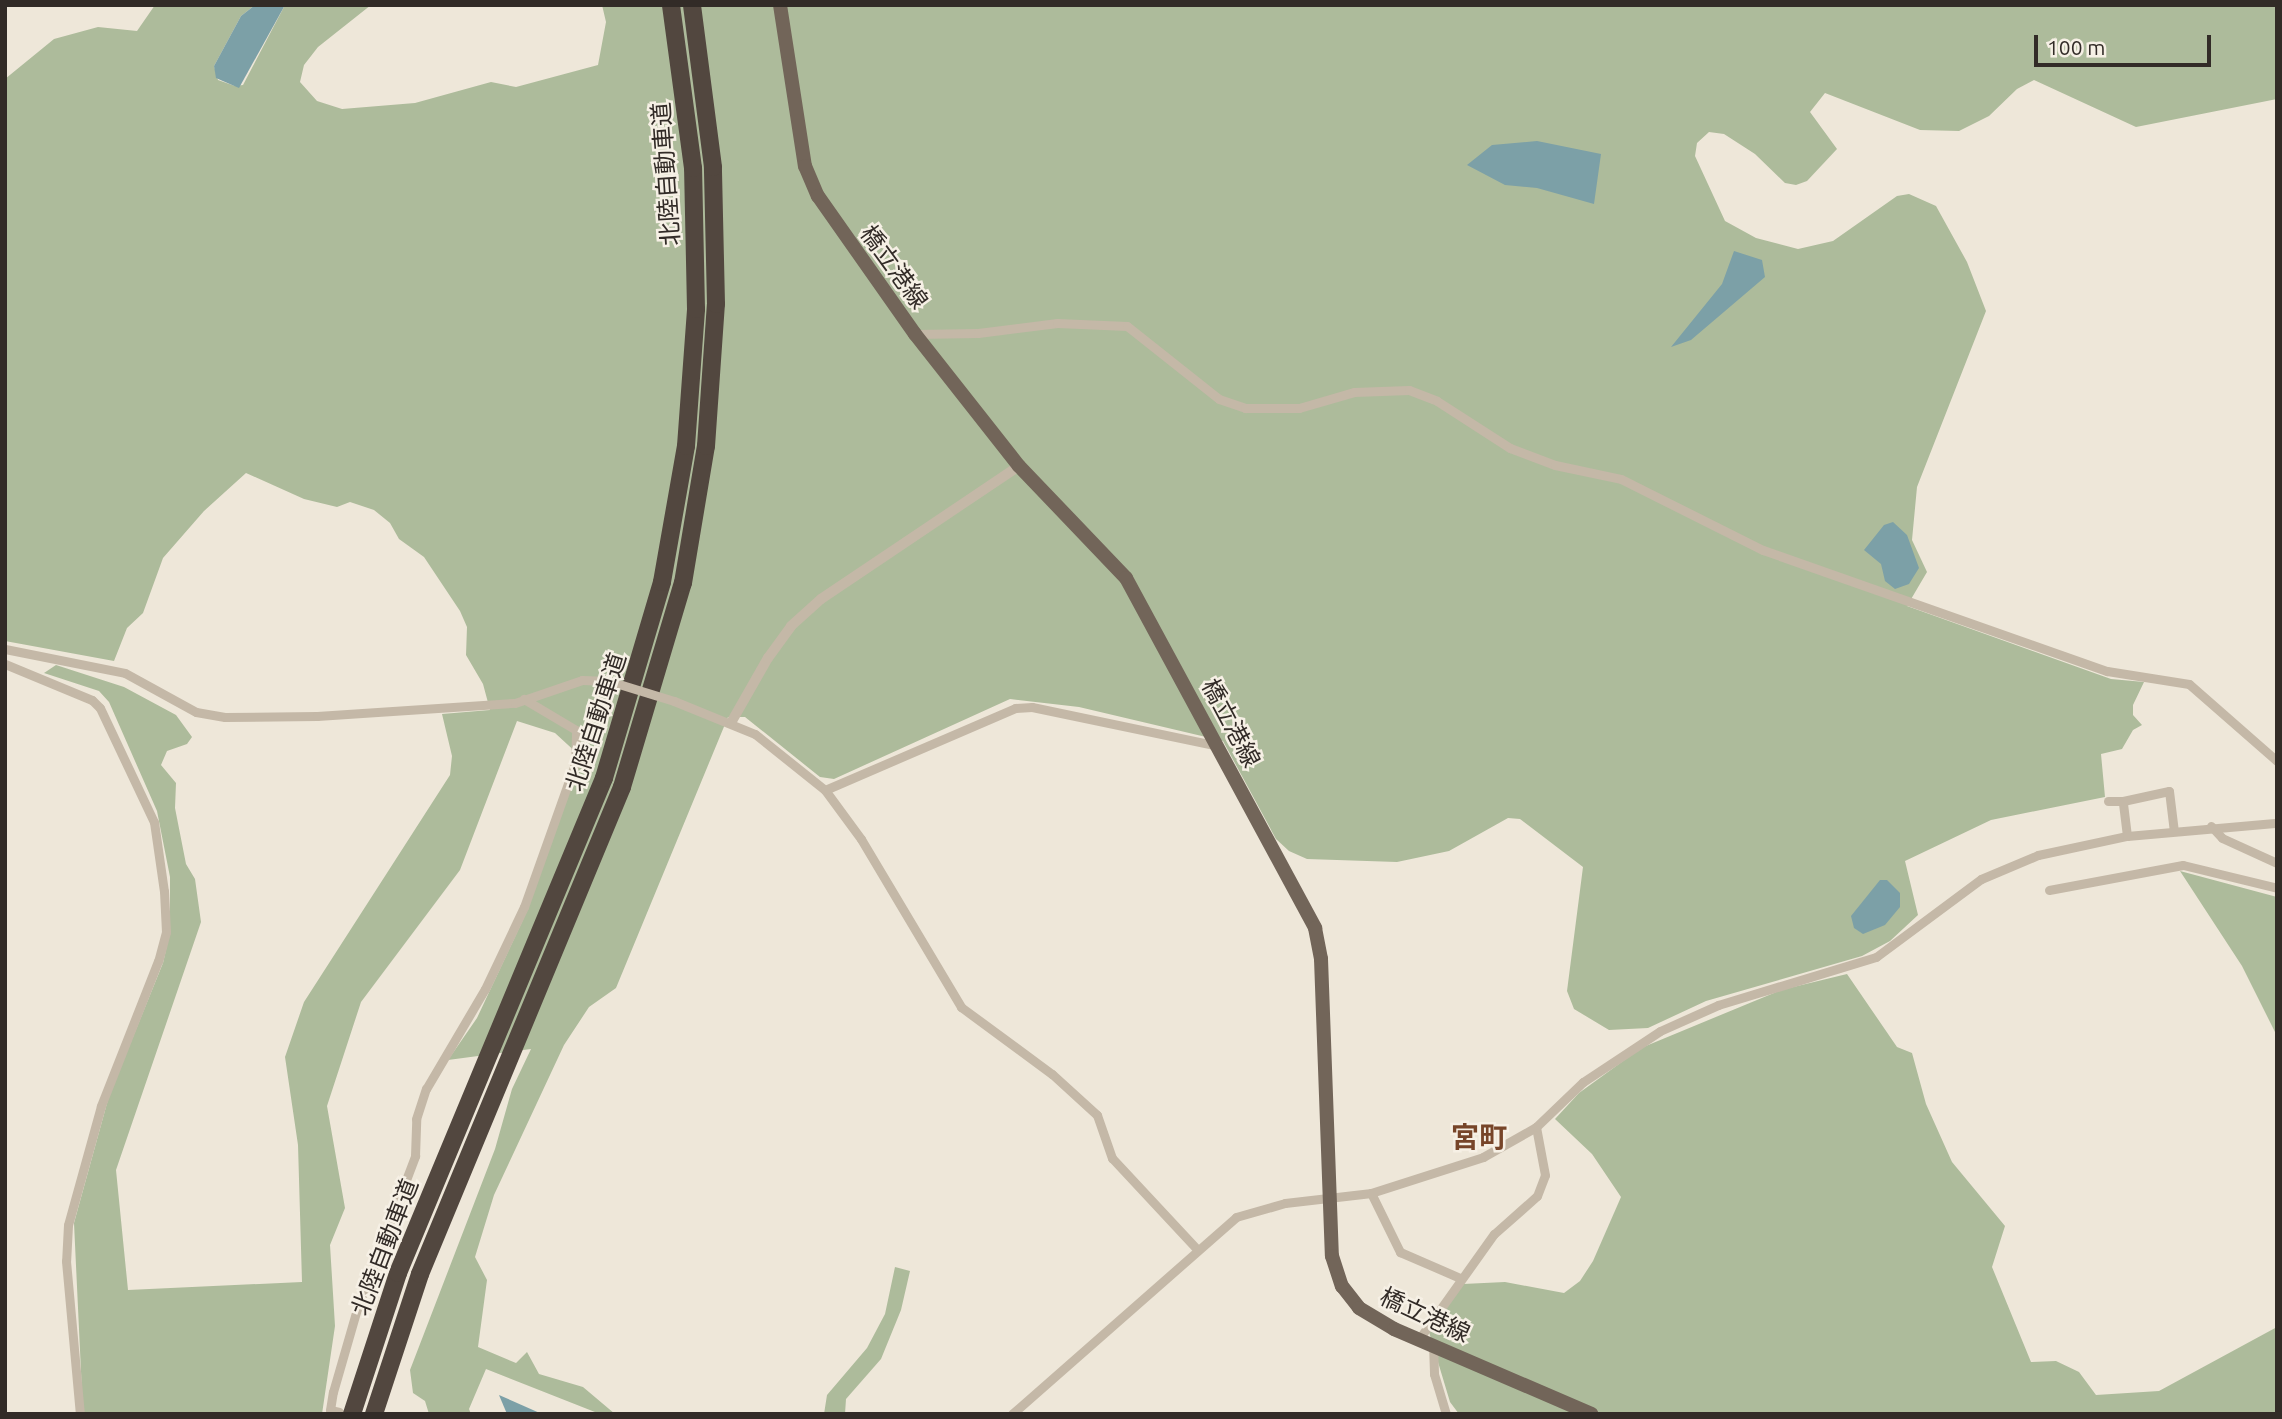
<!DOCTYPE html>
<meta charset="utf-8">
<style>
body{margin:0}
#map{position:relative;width:2282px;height:1419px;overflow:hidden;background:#eee7d9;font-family:Ubuntu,"Noto Sans JP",sans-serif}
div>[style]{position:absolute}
.green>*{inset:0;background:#adbb9b}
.water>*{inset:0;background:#7ca0a7}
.minor>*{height:9px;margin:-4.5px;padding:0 4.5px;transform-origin:4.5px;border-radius:4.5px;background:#c4b8a7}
.tertiary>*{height:10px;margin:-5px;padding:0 5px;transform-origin:5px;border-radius:5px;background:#c4b8a7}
.primary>*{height:14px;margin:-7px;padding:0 7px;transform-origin:7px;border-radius:7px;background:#726559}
.motorway>*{height:18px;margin:-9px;padding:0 9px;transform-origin:9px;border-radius:9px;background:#52473f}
.minor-bridge>*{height:9px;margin:-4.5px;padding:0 4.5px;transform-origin:4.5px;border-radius:4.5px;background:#c4b8a7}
span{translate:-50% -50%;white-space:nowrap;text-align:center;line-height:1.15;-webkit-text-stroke:5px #f6f0e5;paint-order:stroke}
.street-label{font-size:24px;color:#322b27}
.quarter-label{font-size:28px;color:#774529;font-weight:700}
.frame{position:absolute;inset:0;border:7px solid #322b27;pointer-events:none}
.scale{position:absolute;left:2034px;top:35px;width:177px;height:32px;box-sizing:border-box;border:4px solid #322b27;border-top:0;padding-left:9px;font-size:21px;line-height:24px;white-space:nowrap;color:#322b27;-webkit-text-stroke:5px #f6f0e5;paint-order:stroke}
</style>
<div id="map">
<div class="green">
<div style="clip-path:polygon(155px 5px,255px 5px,241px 16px,214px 66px,218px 80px,235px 86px,243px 85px,285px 5px,371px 5px,318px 47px,304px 65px,300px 82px,317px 101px,342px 109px,415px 103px,491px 82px,516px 87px,598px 65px,606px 22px,602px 5px,2277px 5px,2277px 99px,2136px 127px,2034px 80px,2017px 89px,1989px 116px,1959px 131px,1920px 130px,1825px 93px,1810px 112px,1837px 149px,1807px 181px,1796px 185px,1785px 183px,1755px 154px,1724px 134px,1709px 132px,1697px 143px,1695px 156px,1725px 221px,1756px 238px,1798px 249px,1833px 241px,1897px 196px,1909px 194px,1936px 206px,1967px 262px,1986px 311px,1917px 487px,1912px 540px,1927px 572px,1907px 606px,2111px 679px,2144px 682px,2133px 705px,2133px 715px,2142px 725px,2133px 730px,2122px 749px,2101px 754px,2105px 797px,1991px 820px,1905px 861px,1918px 915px,1890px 941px,1862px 956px,1706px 1001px,1648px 1028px,1609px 1030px,1574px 1009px,1567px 991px,1583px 867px,1520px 819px,1508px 818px,1449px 851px,1397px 862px,1307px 859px,1289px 851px,1276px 839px,1223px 741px,1079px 707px,1010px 699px,834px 779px,820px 777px,745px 717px,728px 717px,616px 988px,589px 1007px,564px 1045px,494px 1195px,475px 1257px,487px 1280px,478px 1347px,516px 1363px,527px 1352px,539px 1374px,583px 1387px,615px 1414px,600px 1414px,486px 1369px,469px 1409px,471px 1414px,429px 1414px,425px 1401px,413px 1393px,410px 1370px,495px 1149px,512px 1089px,531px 1049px,448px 1060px,477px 1018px,527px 911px,580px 756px,555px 733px,517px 721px,460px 870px,361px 1002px,327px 1106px,345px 1208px,330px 1245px,335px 1326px,322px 1414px,83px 1414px,74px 1223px,109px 1096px,163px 963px,170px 932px,170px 877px,157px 811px,109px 702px,99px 691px,44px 673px,56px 665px,124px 687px,176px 715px,192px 737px,187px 744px,167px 751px,161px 765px,176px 783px,175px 808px,186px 864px,195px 879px,201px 922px,116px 1170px,128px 1290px,302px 1282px,298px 1145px,285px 1057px,304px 1002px,450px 775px,452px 756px,442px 714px,490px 710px,483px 684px,466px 655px,467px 627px,460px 611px,424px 557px,399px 539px,390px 523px,374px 510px,350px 502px,337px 507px,304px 499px,246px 473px,204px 511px,163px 558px,143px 613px,127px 628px,114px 661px,5px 641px,5px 79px,54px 39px,98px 27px,137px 31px)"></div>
<div style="clip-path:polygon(2180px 871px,2277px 897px,2277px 1036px,2242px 966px)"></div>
<div style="clip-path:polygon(1847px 974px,1897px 1047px,1912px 1053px,1926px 1104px,1952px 1162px,2005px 1226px,1992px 1267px,2031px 1362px,2056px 1361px,2079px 1372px,2096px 1395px,2159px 1391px,2277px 1327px,2277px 1414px,1459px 1414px,1450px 1402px,1429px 1332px,1463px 1284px,1505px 1282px,1564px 1293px,1580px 1281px,1593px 1261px,1621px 1197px,1592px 1154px,1555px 1119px,1579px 1093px,1641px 1048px,1781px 990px)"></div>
<div style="clip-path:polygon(895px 1267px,910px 1271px,901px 1310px,881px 1359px,846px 1399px,845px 1414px,824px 1414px,827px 1395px,867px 1348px,885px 1314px)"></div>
</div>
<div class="water">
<div style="clip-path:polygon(255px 5px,285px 5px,239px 88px,216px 78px,214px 66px,241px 16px)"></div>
<div style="clip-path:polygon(1537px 141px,1601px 154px,1594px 204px,1537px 188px,1505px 185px,1467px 165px,1492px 145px)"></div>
<div style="clip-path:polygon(1734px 251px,1762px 260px,1765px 277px,1691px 340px,1671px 347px,1722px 284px)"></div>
<div style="clip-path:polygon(1893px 522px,1907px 535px,1919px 568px,1909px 584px,1895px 589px,1885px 581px,1881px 564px,1864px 550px,1884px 525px)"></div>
<div style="clip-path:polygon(1880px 880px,1887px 880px,1900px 893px,1900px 907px,1885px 925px,1863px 934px,1854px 928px,1851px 916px)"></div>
<div style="clip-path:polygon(499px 1395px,542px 1414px,507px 1414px)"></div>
</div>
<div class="minor">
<div style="left:915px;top:334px;width:63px;rotate:-0.9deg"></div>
<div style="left:978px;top:333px;width:80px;rotate:-7.2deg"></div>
<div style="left:1057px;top:323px;width:70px;rotate:2.5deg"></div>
<div style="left:1127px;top:326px;width:117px;rotate:38.4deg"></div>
<div style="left:1219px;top:399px;width:28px;rotate:19deg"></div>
<div style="left:1245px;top:408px;width:54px"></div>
<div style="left:1299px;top:408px;width:57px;rotate:-16.2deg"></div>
<div style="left:1354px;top:392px;width:55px;rotate:-2.1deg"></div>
<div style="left:1409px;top:390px;width:30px;rotate:21deg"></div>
<div style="left:1437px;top:401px;width:87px;rotate:32.8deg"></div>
<div style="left:1510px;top:448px;width:48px;rotate:20.7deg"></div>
<div style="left:1555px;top:465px;width:67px;rotate:12deg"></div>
<div style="left:1621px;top:479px;width:159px;rotate:26.6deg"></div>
<div style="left:1763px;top:550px;width:365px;rotate:19.4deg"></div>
<div style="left:2107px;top:671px;width:83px;rotate:9deg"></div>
<div style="left:2189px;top:684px;width:117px;rotate:41.2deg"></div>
<div style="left:5px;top:649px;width:122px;rotate:11.3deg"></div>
<div style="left:125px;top:673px;width:81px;rotate:28.8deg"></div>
<div style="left:196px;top:712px;width:29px;rotate:10deg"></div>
<div style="left:225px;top:717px;width:92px;rotate:-0.6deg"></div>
<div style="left:317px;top:716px;width:198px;rotate:-3.8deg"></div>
<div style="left:515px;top:703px;width:71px;rotate:-18.9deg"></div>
<div style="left:582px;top:680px;width:27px;rotate:2deg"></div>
<div style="left:5px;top:664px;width:94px;rotate:22.5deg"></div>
<div style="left:92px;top:700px;width:11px;rotate:45deg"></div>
<div style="left:100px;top:708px;width:126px;rotate:64.7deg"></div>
<div style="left:154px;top:822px;width:70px;rotate:81.8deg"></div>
<div style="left:164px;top:891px;width:41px;rotate:87.2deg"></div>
<div style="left:166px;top:932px;width:30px;rotate:105deg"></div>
<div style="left:158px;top:961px;width:156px;rotate:111.5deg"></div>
<div style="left:101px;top:1106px;width:123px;rotate:105.5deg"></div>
<div style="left:68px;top:1225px;width:36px;rotate:93deg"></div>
<div style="left:66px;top:1261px;width:154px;rotate:84.8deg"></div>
<div style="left:674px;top:701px;width:87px;rotate:22.2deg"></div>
<div style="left:755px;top:734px;width:90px;rotate:38.7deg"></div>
<div style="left:825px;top:790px;width:61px;rotate:53.7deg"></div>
<div style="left:861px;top:839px;width:196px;rotate:59.2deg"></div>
<div style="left:961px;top:1007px;width:113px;rotate:36.4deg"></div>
<div style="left:1052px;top:1074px;width:61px;rotate:42.3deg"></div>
<div style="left:1097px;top:1115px;width:46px;rotate:70.8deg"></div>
<div style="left:1112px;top:1158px;width:123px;rotate:47deg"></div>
<div style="left:825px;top:790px;width:207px;rotate:-23.3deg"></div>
<div style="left:1015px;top:708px;width:17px;rotate:-3deg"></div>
<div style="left:1032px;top:707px;width:190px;rotate:11.8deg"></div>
<div style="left:2108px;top:801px;width:15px"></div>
<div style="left:2211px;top:826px;width:16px;rotate:47deg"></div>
<div style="left:2222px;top:838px;width:60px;rotate:24.4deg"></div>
<div style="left:2127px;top:836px;width:35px;rotate:-97deg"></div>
<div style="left:2123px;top:801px;width:47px;rotate:-12.3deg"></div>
<div style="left:2169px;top:791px;width:39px;rotate:83deg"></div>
<div style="left:2049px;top:890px;width:136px;rotate:-10.6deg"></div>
<div style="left:2183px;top:865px;width:97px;rotate:13.7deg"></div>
<div style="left:1371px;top:1193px;width:66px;rotate:63.8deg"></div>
<div style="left:1400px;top:1252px;width:65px;rotate:23.4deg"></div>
<div style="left:1419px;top:1339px;width:129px;rotate:-54.5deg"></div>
<div style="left:1494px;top:1234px;width:57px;rotate:-41.5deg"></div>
<div style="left:1537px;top:1196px;width:22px;rotate:-69deg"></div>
<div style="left:1545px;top:1175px;width:49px;rotate:-100.6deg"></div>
<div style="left:1433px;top:1344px;width:30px;rotate:88deg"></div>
<div style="left:1434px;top:1374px;width:42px;rotate:73.3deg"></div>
<div style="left:339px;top:1412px;width:9px;rotate:-167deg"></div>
<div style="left:330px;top:1410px;width:18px;rotate:-81deg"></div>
<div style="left:333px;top:1392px;width:86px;rotate:-73.9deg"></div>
<div style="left:357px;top:1309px;width:164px;rotate:-69.2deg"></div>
<div style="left:415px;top:1156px;width:37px;rotate:-88deg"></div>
<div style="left:416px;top:1119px;width:32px;rotate:-72deg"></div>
<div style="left:426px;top:1089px;width:116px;rotate:-59.5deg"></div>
<div style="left:485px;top:989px;width:91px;rotate:-64.6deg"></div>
<div style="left:524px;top:907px;width:152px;rotate:-70.4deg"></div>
<div style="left:575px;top:764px;width:34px;rotate:-88deg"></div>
<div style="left:576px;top:730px;width:61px;rotate:-149.2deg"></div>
<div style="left:1012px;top:1414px;width:298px;rotate:-41.3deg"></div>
<div style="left:1236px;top:1217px;width:51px;rotate:-15.9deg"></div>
<div style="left:1285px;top:1203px;width:87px;rotate:-6.6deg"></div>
<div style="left:1371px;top:1193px;width:118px;rotate:-17.8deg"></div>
<div style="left:1483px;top:1157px;width:61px;rotate:-29.5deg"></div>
<div style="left:1536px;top:1127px;width:65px;rotate:-43.8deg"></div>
<div style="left:1583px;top:1082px;width:92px;rotate:-33.5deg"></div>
<div style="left:1660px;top:1031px;width:64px;rotate:-24.1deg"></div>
<div style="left:1718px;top:1005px;width:165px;rotate:-16.9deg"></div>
<div style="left:1876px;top:957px;width:131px;rotate:-36.6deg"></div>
<div style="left:1981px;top:879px;width:62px;rotate:-22.8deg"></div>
<div style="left:2038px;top:855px;width:91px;rotate:-12.1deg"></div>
<div style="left:2127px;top:836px;width:151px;rotate:-5deg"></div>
</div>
<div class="tertiary">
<div style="left:732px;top:721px;width:73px;rotate:-60.3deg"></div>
<div style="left:768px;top:658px;width:39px;rotate:-54deg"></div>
<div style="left:791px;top:626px;width:40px;rotate:-42deg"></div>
<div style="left:821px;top:599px;width:239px;rotate:-33.9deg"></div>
</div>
<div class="primary">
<div style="left:780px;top:5px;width:163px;rotate:81.2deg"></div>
<div style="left:805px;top:166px;width:33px;rotate:67deg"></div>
<div style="left:818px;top:196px;width:169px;rotate:54.9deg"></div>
<div style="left:915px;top:334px;width:168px;rotate:51.8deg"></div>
<div style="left:1019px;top:466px;width:155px;rotate:46.3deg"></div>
<div style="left:1126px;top:578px;width:398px;rotate:61.6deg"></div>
<div style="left:1315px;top:928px;width:32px;rotate:79deg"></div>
<div style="left:1321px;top:959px;width:297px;rotate:87.9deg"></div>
<div style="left:1332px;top:1256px;width:32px;rotate:72deg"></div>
<div style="left:1342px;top:1286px;width:28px;rotate:52deg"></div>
<div style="left:1359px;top:1308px;width:41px;rotate:31deg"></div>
<div style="left:1394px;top:1329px;width:215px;rotate:23.3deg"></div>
</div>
<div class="motorway">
<div style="left:352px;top:1414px;width:148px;rotate:-71.9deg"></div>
<div style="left:398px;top:1273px;width:536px;rotate:-67.4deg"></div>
<div style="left:604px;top:778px;width:204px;rotate:-73.5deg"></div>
<div style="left:662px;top:582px;width:138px;rotate:-80deg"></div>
<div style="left:686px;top:446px;width:137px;rotate:-85.8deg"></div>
<div style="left:696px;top:309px;width:141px;rotate:-91.2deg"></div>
<div style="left:693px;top:168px;width:164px;rotate:-97.7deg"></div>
<div style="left:374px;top:1414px;width:147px;rotate:-71.8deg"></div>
<div style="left:420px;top:1274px;width:527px;rotate:-67.47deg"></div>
<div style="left:622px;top:787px;width:213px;rotate:-73.4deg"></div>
<div style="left:683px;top:583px;width:139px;rotate:-80.5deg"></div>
<div style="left:706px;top:446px;width:142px;rotate:-86deg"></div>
<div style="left:716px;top:304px;width:137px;rotate:-91.3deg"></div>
<div style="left:713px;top:167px;width:163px;rotate:-97.4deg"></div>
</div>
<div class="minor-bridge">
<div style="left:609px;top:681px;width:68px;rotate:17.1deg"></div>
</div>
<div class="street-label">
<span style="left:666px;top:174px;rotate:-94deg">北陸自動車道</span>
<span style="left:894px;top:267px;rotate:54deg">橋立港線</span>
<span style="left:596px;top:722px;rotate:-72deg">北陸自動車道</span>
<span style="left:1231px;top:723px;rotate:62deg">橋立港線</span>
<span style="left:385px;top:1247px;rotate:-69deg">北陸自動車道</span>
<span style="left:1425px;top:1315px;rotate:25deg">橋立港線</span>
</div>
<div class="quarter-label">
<span style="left:1479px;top:1137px">宮町</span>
</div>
<div class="frame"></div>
<div class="scale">100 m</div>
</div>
